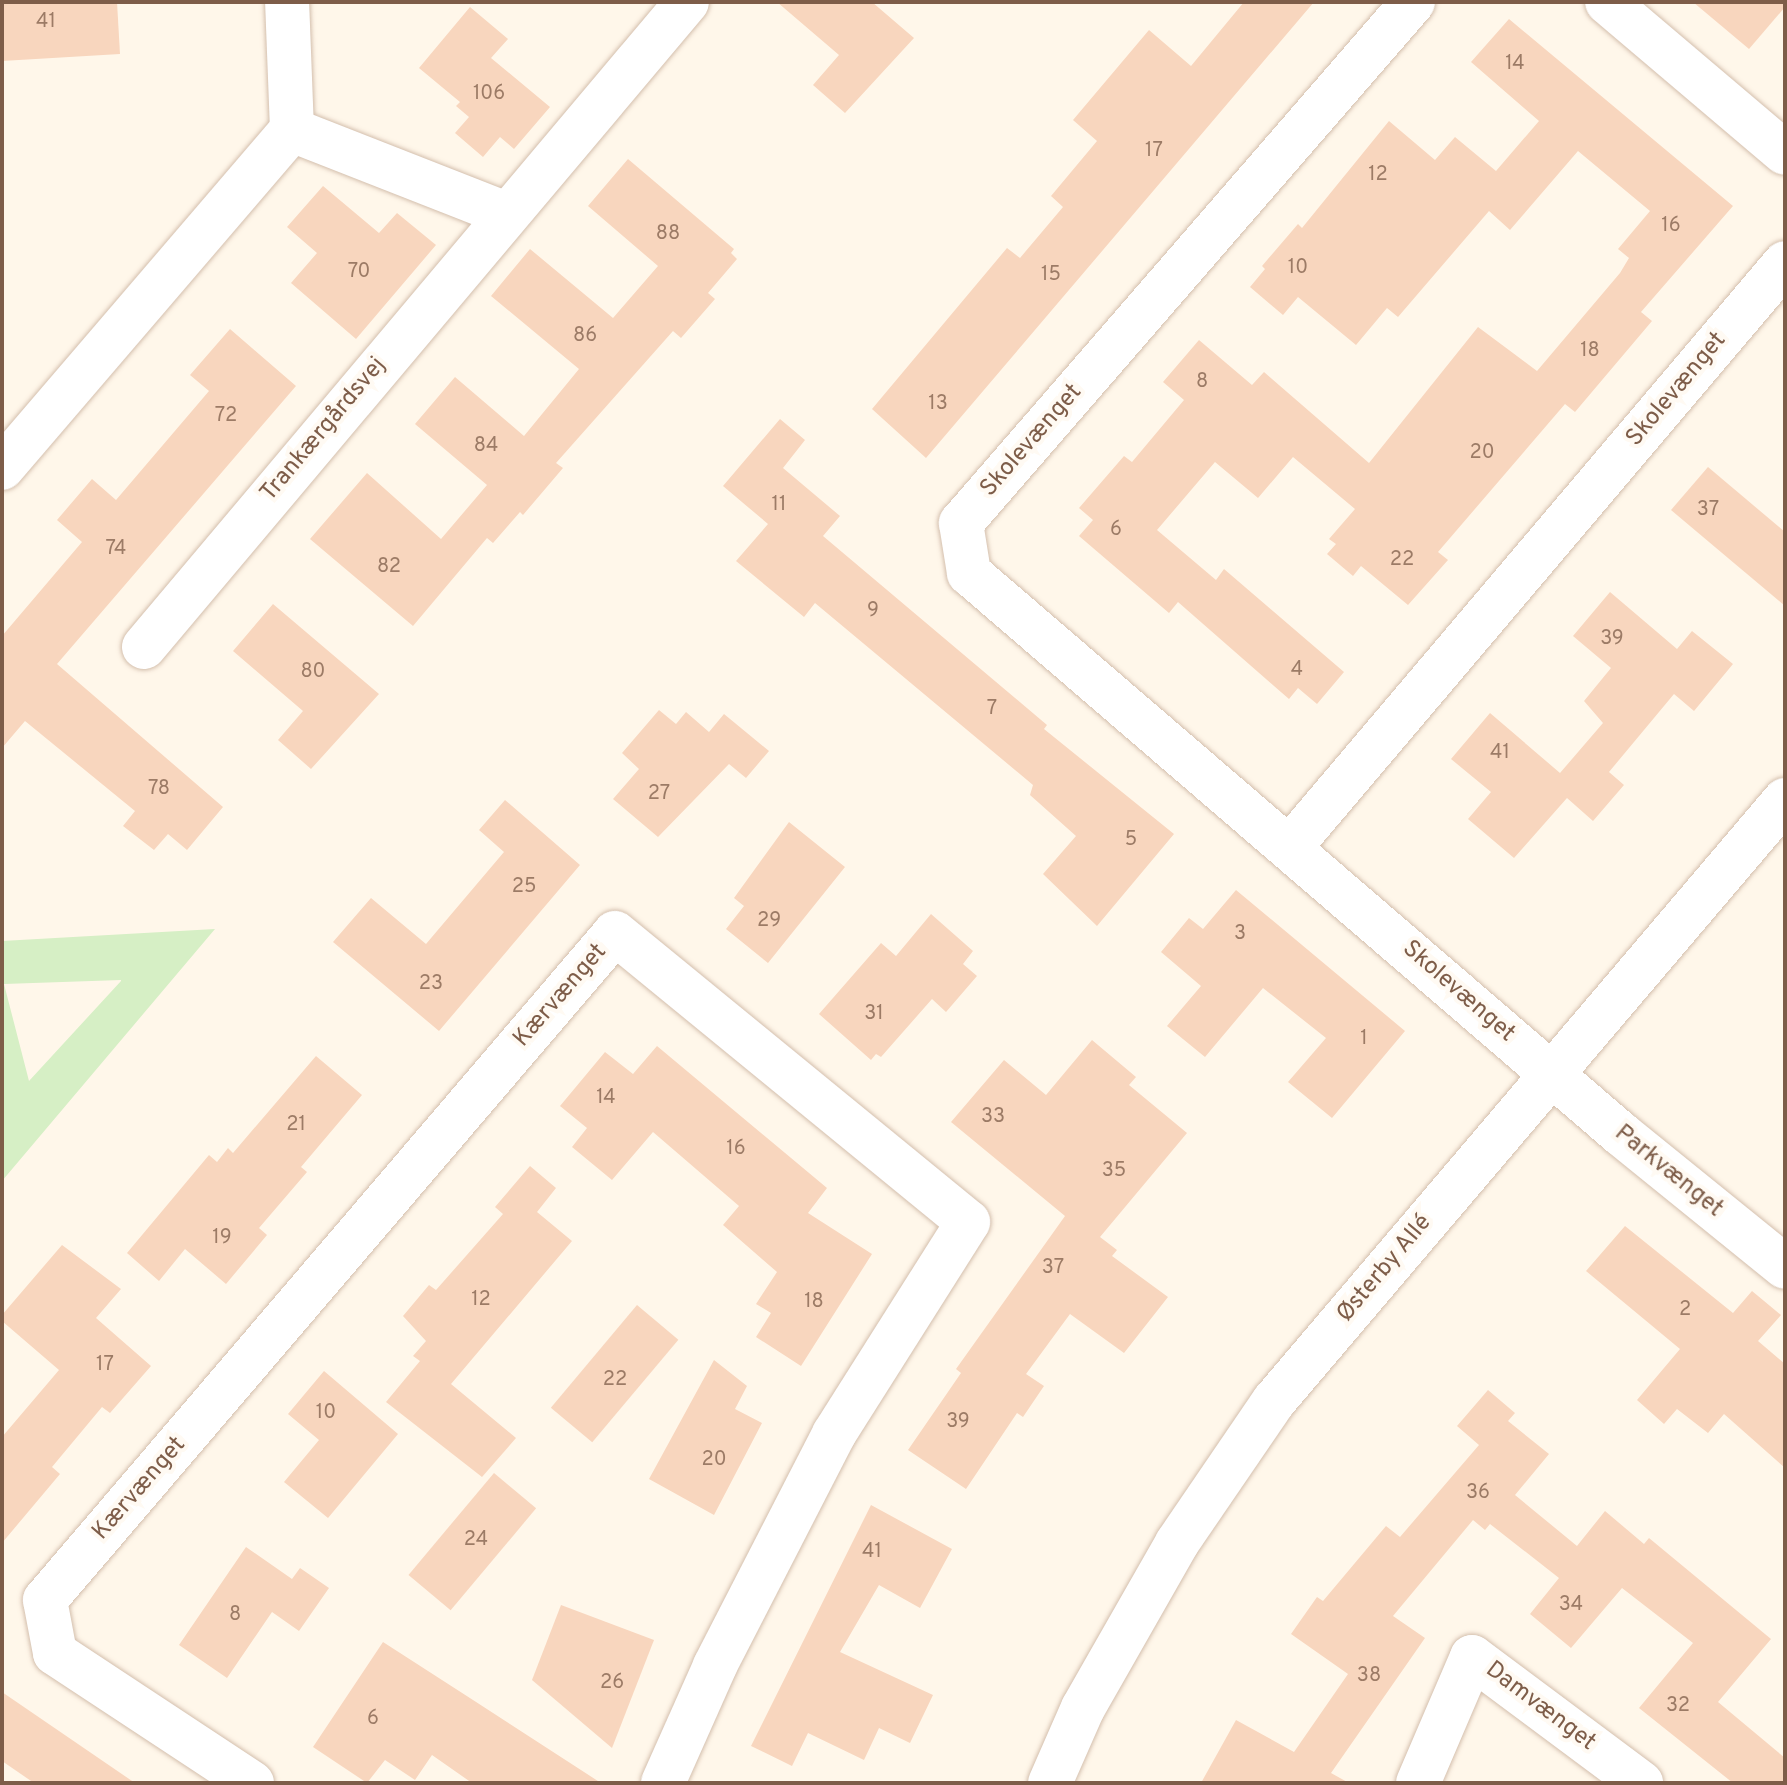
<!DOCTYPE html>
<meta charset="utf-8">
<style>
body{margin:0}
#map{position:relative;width:1787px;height:1785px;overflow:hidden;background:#fff7ea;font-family:Overpass,sans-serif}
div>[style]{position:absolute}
.green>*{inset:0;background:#d6efc5}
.building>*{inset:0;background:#f8d6be;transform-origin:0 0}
.roads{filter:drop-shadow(0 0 2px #d4bfad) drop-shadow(0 0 2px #d4bfad)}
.street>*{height:44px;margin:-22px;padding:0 22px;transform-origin:22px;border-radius:22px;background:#fff}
.secondary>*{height:44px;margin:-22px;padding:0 22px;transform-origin:22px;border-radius:22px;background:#fff}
span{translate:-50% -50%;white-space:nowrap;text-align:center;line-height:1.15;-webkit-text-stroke:8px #fffaf3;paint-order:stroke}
.number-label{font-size:20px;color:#9c7b66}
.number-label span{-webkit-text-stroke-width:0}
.street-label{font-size:24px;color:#7e5d49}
.frame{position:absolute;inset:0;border:4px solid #7e5d49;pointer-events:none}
</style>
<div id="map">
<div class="green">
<div style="clip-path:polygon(evenodd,215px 929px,2px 1181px,2px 941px,215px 929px,121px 980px,121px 981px,29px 1081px,4px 984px,121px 980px)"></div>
</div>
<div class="building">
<div style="clip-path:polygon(2px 2px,117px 2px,120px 54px,2px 61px)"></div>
<div style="clip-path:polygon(777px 2px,872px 2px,914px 38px,845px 113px,813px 85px,839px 55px)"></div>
<div style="clip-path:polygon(1244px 2px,1314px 2px,926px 458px,872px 409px,1007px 248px,1020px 258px,1063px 207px,1051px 196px,1097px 141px,1073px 120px,1149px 30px,1191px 66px)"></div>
<div style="clip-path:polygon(1693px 2px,1785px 2px,1785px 7px,1749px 49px)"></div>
<div style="clip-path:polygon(470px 7px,508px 39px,491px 58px,550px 107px,514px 149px,500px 137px,483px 157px,455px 133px,469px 117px,456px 106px,460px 102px,419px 68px)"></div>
<div style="clip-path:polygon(1509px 19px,1733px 206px,1641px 312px,1652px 321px,1575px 412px,1565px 404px,1438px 552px,1448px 560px,1408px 605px,1361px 566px,1353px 576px,1327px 554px,1336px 544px,1329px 539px,1355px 509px,1293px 457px,1258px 498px,1215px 462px,1157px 530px,1216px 580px,1224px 569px,1344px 672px,1317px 704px,1298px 688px,1289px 699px,1178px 602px,1169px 613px,1079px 536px,1093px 520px,1079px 508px,1124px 456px,1132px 462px,1184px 400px,1163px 382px,1199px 340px,1252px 385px,1264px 372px,1369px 463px,1478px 327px,1537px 371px,1620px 273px,1629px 258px,1618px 249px,1650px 211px,1578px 151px,1510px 230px,1489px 211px,1398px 317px,1387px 308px,1356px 345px,1298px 297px,1283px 315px,1250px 287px,1265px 269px,1262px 266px,1298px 224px,1302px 228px,1389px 121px,1435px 160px,1455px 137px,1496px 171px,1539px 121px,1471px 62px)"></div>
<div style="clip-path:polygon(628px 159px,734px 249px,731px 253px,737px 259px,708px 293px,715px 299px,681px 338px,673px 331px,556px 463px,563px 468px,523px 515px,520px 512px,493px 543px,487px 538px,413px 626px,310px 539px,367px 473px,441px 539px,487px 485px,415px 424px,455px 377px,524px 436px,579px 369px,491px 296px,530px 249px,613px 318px,658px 266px,588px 206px)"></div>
<div style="clip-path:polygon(323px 186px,379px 233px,397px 213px,436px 245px,356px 339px,291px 283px,317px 253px,287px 227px)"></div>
<div style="clip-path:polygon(230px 329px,296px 386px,57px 664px,223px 807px,187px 850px,168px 834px,154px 850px,123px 826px,135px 811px,25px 721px,2px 748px,2px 636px,82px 542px,57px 520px,92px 479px,116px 500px,209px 391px,190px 375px)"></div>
<div style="clip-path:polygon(780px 419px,805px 440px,783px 468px,840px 516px,823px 536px,1047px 725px,1044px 729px,1174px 834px,1097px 926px,1043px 874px,1076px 836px,1030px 795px,1033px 785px,815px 603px,804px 617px,736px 561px,768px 524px,723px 486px)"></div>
<div style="clip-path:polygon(1708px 467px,1785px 532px,1785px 606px,1671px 510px)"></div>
<div style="clip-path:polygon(1610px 592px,1677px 649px,1692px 631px,1733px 664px,1694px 711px,1674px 694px,1609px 772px,1624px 785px,1593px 821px,1567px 798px,1514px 858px,1468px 819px,1491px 792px,1451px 759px,1490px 713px,1560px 773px,1603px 723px,1584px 701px,1611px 668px,1573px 636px)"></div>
<div style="clip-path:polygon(273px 604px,379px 694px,311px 769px,278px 740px,303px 711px,233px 651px)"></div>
<div style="clip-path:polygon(659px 710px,676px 724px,686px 712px,709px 732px,724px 714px,769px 751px,746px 778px,729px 764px,658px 837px,613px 799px,639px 769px,622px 753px)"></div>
<div style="clip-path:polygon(505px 800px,580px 865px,439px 1031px,333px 942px,371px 898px,426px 944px,504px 852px,479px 830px)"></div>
<div style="clip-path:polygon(789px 822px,845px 867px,768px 963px,726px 929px,744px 906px,734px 898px)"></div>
<div style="clip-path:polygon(1236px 890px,1405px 1031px,1332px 1118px,1288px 1082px,1326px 1038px,1263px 988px,1205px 1057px,1167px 1026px,1201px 986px,1161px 952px,1189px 918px,1203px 929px)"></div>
<div style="clip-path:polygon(931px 914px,973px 951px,963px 964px,977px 976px,946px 1012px,932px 999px,881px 1057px,876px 1054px,871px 1060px,819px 1014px,881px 943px,896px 956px)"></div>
<div style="clip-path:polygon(1092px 1040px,1136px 1077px,1129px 1085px,1187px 1133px,1100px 1237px,1117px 1250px,1112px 1256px,1168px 1297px,1124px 1353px,1070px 1314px,1026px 1374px,1044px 1386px,1023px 1417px,1017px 1413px,966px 1489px,908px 1450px,961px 1373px,956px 1369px,1065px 1216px,951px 1122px,1004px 1060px,1046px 1095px)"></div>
<div style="clip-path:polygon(657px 1046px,827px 1188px,808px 1213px,872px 1254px,801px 1366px,756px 1337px,771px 1313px,756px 1304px,777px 1272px,723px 1225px,739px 1206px,653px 1132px,612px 1180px,572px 1147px,587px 1128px,560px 1106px,605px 1052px,633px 1074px)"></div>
<div style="clip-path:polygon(316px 1056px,362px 1095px,301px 1167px,307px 1172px,259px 1228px,267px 1235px,226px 1284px,185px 1249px,159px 1281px,127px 1253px,209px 1155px,217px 1162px,228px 1148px,233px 1153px)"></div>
<div style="clip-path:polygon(530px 1166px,556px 1188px,537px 1212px,572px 1241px,451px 1384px,516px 1438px,482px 1477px,386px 1402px,420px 1361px,413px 1356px,426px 1341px,403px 1316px,429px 1285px,436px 1290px,503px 1214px,495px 1207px)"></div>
<div style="clip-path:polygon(1625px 1226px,1733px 1313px,1752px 1291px,1781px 1315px,1758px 1341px,1785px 1364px,1785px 1468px,1724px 1414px,1708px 1433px,1677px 1409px,1664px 1424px,1637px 1400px,1680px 1349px,1586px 1271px)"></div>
<div style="clip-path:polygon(62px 1245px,121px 1289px,96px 1318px,151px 1366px,110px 1413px,102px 1407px,52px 1467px,60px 1474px,2px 1543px,2px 1437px,59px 1370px,2px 1321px,2px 1315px)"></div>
<div style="left:637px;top:1305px;width:54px;height:134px;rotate:40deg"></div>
<div style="clip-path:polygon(714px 1360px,747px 1386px,735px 1409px,762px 1423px,714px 1515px,649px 1479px)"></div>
<div style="clip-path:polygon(324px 1371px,398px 1434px,328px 1518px,284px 1482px,319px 1440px,288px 1414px)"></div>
<div style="clip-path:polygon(1488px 1390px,1515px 1413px,1508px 1421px,1549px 1454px,1515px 1495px,1577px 1546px,1605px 1511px,1644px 1544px,1649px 1538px,1771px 1639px,1718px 1702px,1785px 1758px,1785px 1783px,1733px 1783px,1639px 1708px,1693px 1643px,1622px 1588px,1571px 1648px,1530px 1614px,1559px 1578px,1490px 1524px,1485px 1530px,1473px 1520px,1393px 1616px,1425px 1638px,1331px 1773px,1349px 1783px,1201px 1783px,1236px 1720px,1294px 1752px,1348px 1674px,1291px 1634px,1317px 1597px,1323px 1601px,1386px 1526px,1400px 1537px,1479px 1445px,1457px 1426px)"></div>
<div style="left:494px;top:1473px;width:55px;height:133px;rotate:40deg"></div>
<div style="clip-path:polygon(871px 1505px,952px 1549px,920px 1608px,879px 1585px,840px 1652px,933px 1695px,910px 1743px,879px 1728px,864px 1760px,808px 1733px,792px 1766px,751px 1746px)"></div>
<div style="clip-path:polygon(246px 1547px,292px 1579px,300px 1568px,329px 1588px,299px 1631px,272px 1612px,227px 1678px,179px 1645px)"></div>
<div style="clip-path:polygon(561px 1605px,654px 1640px,612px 1748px,532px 1680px)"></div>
<div style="clip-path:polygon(383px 1642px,473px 1700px,601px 1783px,472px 1783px,432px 1755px,415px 1780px,385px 1760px,367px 1783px,313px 1747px)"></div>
<div style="clip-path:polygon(2px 1692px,135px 1783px,34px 1783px,2px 1761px)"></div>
</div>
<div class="roads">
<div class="street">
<div style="left:1413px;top:2px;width:690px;rotate:130.94deg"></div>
<div style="left:961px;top:523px;width:51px;rotate:80.9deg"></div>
<div style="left:969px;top:573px;width:860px;rotate:40.71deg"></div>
<div style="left:1621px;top:1134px;width:211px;rotate:39deg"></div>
<div style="left:1607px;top:2px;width:233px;rotate:40.3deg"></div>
<div style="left:292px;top:130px;width:228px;rotate:21.4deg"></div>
<div style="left:2px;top:468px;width:445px;rotate:-49.4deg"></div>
<div style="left:292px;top:130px;width:128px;rotate:-92.2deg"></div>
<div style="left:144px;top:647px;width:843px;rotate:-49.91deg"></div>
<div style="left:1291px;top:846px;width:764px;rotate:-49.72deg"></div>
<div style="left:252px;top:1783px;width:236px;rotate:-146.6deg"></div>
<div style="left:55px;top:1653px;width:54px;rotate:-100.7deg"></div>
<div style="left:45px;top:1600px;width:877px;rotate:-49.48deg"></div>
<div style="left:615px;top:933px;width:456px;rotate:39.3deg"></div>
<div style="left:968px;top:1222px;width:251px;rotate:122.3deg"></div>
<div style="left:834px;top:1434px;width:261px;rotate:117.2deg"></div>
<div style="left:715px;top:1666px;width:128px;rotate:114deg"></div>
<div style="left:1418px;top:1783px;width:137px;rotate:-66.8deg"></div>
<div style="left:1472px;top:1657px;width:211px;rotate:36.7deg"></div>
</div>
<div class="secondary">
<div style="left:1050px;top:1783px;width:82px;rotate:-66.3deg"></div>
<div style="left:1083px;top:1708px;width:190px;rotate:-60.3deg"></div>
<div style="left:1177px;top:1543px;width:172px;rotate:-55.7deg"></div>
<div style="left:1274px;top:1401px;width:789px;rotate:-49.63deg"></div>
</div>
</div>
<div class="number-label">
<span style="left:46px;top:22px">41</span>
<span style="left:1515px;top:64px">14</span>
<span style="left:489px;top:94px">106</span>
<span style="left:1154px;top:151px">17</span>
<span style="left:1378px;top:175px">12</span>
<span style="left:1671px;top:226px">16</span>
<span style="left:668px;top:234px">88</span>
<span style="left:1298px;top:268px">10</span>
<span style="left:359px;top:272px">70</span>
<span style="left:1051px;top:275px">15</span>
<span style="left:585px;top:336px">86</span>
<span style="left:1590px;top:351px">18</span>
<span style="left:1202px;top:382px">8</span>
<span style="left:938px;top:404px">13</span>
<span style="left:226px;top:416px">72</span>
<span style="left:486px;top:446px">84</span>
<span style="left:1482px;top:453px">20</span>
<span style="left:779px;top:505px">11</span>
<span style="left:1708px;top:510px">37</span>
<span style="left:1116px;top:530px">6</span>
<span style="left:116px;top:549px">74</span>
<span style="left:1402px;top:560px">22</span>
<span style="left:389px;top:567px">82</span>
<span style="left:873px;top:611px">9</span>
<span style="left:1612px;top:639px">39</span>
<span style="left:1297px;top:670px">4</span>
<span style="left:313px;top:672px">80</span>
<span style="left:992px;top:709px">7</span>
<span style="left:1500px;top:753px">41</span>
<span style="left:159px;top:789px">78</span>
<span style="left:659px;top:794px">27</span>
<span style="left:1131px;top:840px">5</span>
<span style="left:524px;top:887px">25</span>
<span style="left:769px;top:921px">29</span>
<span style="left:1240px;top:934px">3</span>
<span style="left:431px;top:984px">23</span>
<span style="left:874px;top:1014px">31</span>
<span style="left:1364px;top:1039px">1</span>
<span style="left:606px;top:1098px">14</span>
<span style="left:993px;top:1117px">33</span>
<span style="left:296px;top:1125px">21</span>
<span style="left:736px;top:1149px">16</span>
<span style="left:1114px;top:1171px">35</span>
<span style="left:222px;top:1238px">19</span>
<span style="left:1053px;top:1268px">37</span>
<span style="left:481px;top:1300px">12</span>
<span style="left:814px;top:1302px">18</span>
<span style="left:1685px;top:1310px">2</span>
<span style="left:105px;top:1365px">17</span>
<span style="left:615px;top:1380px">22</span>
<span style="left:326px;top:1413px">10</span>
<span style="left:958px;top:1422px">39</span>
<span style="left:714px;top:1460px">20</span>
<span style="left:1478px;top:1493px">36</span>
<span style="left:476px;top:1540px">24</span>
<span style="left:872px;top:1552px">41</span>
<span style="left:1571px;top:1605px">34</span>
<span style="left:235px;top:1615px">8</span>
<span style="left:1369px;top:1676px">38</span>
<span style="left:612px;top:1683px">26</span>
<span style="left:1678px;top:1706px">32</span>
<span style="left:373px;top:1719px">6</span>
</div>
<div class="street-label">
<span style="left:1677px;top:390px;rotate:-50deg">Skolevænget</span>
<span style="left:324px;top:430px;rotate:-50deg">Trankærgårdsvej</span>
<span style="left:1032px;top:441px;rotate:-49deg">Skolevænget</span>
<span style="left:1458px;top:992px;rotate:41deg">Skolevænget</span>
<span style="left:561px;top:996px;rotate:-49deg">Kærvænget</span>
<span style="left:1668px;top:1172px;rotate:39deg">Parkvænget</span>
<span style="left:1385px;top:1269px;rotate:-50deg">Østerby Allé</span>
<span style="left:140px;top:1489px;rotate:-49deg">Kærvænget</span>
<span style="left:1540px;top:1707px;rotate:37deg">Damvænget</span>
</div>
<div class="frame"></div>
</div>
